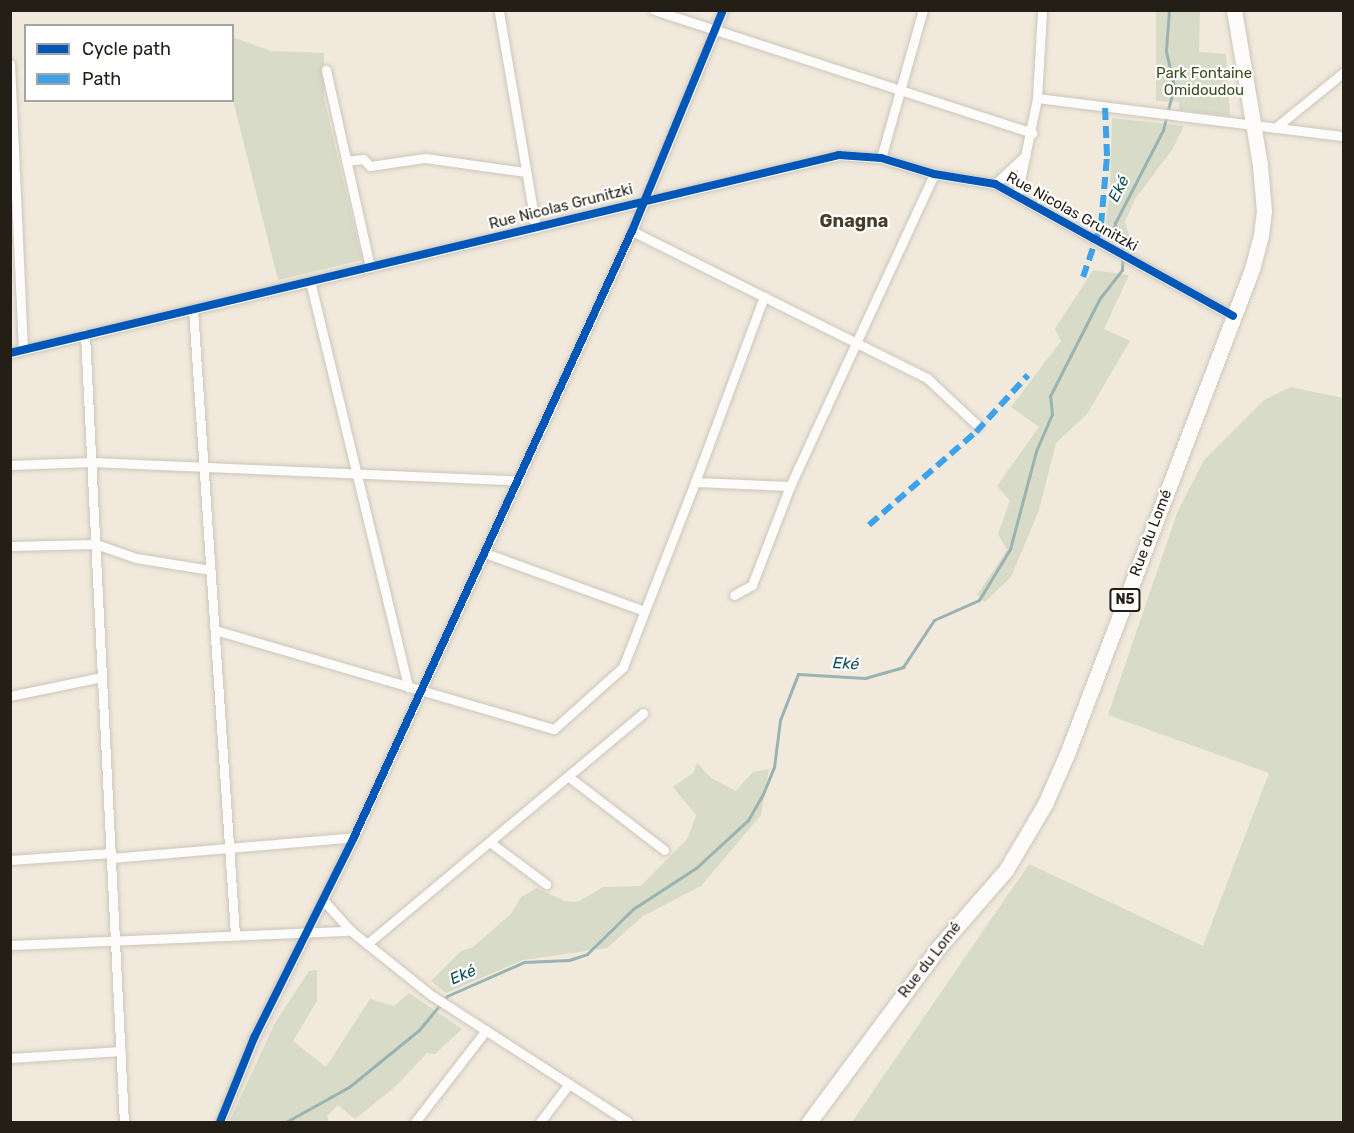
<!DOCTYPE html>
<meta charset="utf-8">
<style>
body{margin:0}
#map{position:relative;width:1354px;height:1133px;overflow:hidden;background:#f1e9dc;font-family:Rubik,sans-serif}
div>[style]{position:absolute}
.green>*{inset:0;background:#d8dbc7}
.stream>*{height:3px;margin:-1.5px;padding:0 1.5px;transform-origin:1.5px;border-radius:1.5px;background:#99b3b3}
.roads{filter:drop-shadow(0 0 2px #ccc6bc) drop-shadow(0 0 2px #ccc6bc)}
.street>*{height:9px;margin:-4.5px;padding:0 4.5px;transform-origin:4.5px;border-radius:4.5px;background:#fdfcfa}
.primary>*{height:15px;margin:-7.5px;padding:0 7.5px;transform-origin:7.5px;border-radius:7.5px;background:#fdfcfa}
.quiet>*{height:6px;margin-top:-3px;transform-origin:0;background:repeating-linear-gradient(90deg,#3ea2ea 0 12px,transparent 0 18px)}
.cycleway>*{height:8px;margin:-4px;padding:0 4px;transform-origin:4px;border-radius:4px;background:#0057b8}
span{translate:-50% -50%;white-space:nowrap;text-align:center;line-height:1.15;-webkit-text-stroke:4.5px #fff;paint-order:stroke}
.shield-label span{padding:2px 4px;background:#fff;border:2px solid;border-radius:4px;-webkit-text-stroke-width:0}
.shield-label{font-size:14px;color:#241f16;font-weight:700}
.park-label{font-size:15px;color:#3b4e1f}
.street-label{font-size:15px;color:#241f16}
.water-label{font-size:16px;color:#124f55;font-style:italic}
.quarter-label{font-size:18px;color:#483e29;font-weight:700}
.frame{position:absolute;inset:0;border:12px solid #241f16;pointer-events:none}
.legend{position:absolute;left:24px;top:24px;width:210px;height:78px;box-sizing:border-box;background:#fff;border:2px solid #a7a5a2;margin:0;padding:8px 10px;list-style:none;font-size:18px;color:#241f16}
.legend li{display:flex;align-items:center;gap:12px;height:30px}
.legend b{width:30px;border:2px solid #a7a5a2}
</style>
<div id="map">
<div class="green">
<div style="clip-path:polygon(1156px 11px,1200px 11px,1199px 52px,1226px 54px,1230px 116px,1179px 110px,1179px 102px,1156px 101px)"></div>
<div style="clip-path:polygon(232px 37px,271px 51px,324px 53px,324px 98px,362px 260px,278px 280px,233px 100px)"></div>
<div style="clip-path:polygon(1112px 118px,1184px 126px,1172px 150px,1135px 199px,1125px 222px,1135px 254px,1104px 237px,1110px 191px)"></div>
<div style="clip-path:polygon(1093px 270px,1129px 275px,1104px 329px,1130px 341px,1087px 414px,1056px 443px,1039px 510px,1011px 577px,985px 602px,977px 595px,1007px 550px,998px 534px,1010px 501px,997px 486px,1039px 427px,1011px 407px,1061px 341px,1055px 329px)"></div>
<div style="clip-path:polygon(1291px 387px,1343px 398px,1343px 1122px,852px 1122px,1029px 864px,1203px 946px,1269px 773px,1108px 715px,1177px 513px,1204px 460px,1264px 400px)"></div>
<div style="clip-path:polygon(697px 763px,711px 778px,736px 791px,753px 772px,769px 769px,761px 815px,701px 886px,643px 916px,607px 948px,523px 960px,446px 993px,431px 981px,461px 951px,473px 947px,511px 914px,521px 897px,537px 888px,565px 901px,578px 902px,603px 887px,641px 886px,688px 838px,696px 815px,673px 787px,693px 773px)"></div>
<div style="clip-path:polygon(317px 970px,317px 1001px,293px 1041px,326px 1067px,370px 999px,394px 1006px,409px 993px,462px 1029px,435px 1054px,427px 1053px,396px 1086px,355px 1119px,338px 1105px,327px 1116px,329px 1122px,229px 1122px,275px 1023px,309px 971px)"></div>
</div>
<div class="stream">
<div style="left:286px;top:1122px;width:72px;rotate:-29.1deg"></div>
<div style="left:349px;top:1087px;width:90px;rotate:-39.2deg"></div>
<div style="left:419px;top:1030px;width:44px;rotate:-50.5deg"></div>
<div style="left:447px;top:996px;width:84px;rotate:-23.8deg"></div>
<div style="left:524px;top:962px;width:45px;rotate:-2.5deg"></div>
<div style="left:569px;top:960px;width:19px;rotate:-18deg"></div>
<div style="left:587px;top:954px;width:64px;rotate:-44.4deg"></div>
<div style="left:633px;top:909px;width:75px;rotate:-33.1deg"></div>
<div style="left:696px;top:868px;width:71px;rotate:-42.7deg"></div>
<div style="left:748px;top:820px;width:30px;rotate:-60deg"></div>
<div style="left:763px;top:794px;width:29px;rotate:-68deg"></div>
<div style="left:774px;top:767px;width:47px;rotate:-82.7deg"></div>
<div style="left:780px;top:720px;width:49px;rotate:-68.6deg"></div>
<div style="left:798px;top:674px;width:67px;rotate:3.4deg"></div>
<div style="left:865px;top:678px;width:40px;rotate:-16deg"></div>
<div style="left:903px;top:667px;width:56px;rotate:-56.6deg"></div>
<div style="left:934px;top:620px;width:49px;rotate:-24deg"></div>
<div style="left:979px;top:600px;width:60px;rotate:-58.7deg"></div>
<div style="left:1010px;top:549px;width:101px;rotate:-75.1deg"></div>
<div style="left:1036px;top:451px;width:40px;rotate:-66.6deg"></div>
<div style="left:1052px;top:414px;width:18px;rotate:-96deg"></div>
<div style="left:1050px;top:396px;width:110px;rotate:-63deg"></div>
<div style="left:1100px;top:298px;width:36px;rotate:-52deg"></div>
<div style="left:1122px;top:270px;width:26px;rotate:-88deg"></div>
<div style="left:1123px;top:244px;width:17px;rotate:-123deg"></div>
<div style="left:1114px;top:230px;width:7px;rotate:-82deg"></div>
<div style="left:1115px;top:223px;width:105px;rotate:-62.7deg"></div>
<div style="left:1163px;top:130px;width:45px;rotate:-76deg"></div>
<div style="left:1174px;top:86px;width:37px;rotate:-103deg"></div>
<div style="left:1166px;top:50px;width:40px;rotate:-85.7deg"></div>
</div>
<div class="roads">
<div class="street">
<div style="left:654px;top:10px;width:398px;rotate:18deg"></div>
<div style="left:499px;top:12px;width:219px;rotate:80.3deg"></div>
<div style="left:10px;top:64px;width:286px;rotate:87.4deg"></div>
<div style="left:326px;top:70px;width:202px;rotate:77.4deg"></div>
<div style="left:1037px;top:98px;width:309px;rotate:7.1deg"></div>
<div style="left:1275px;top:128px;width:89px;rotate:-39.1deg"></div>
<div style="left:881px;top:158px;width:154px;rotate:-74.2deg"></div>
<div style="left:346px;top:161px;width:17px;rotate:-7deg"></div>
<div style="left:363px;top:159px;width:10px;rotate:45deg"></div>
<div style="left:370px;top:166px;width:56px;rotate:-8.3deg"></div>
<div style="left:425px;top:158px;width:100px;rotate:8deg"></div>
<div style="left:995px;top:184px;width:42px;rotate:-43.1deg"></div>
<div style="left:1017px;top:195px;width:99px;rotate:-78.3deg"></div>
<div style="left:1037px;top:98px;width:88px;rotate:-86.7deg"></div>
<div style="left:632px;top:231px;width:330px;rotate:26.5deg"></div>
<div style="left:927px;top:378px;width:69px;rotate:43.2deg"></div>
<div style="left:310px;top:281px;width:418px;rotate:76.4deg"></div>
<div style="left:193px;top:309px;width:627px;rotate:86.16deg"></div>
<div style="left:85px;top:334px;width:789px;rotate:87.17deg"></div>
<div style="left:10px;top:353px;width:852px;rotate:-13.43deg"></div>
<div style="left:839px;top:155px;width:42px;rotate:4.1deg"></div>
<div style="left:881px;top:158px;width:55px;rotate:16.8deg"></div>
<div style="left:934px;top:174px;width:62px;rotate:9.3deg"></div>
<div style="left:995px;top:184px;width:272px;rotate:29deg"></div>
<div style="left:10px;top:465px;width:82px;rotate:-2.1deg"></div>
<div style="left:92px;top:462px;width:427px;rotate:2.5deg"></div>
<div style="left:695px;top:482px;width:198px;rotate:-69.6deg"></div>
<div style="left:10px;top:546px;width:86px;rotate:-1.3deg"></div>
<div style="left:96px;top:544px;width:42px;rotate:19.3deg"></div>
<div style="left:136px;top:558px;width:75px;rotate:9.2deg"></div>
<div style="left:485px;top:553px;width:169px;rotate:20deg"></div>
<div style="left:734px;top:595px;width:21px;rotate:-29deg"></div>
<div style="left:752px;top:585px;width:106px;rotate:-69deg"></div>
<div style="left:215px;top:630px;width:353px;rotate:16.3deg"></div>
<div style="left:554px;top:729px;width:93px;rotate:-41.9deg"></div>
<div style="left:623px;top:667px;width:199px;rotate:-68.7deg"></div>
<div style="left:695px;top:482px;width:95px;rotate:2.4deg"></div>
<div style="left:790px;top:486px;width:344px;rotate:-65.2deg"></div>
<div style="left:10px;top:696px;width:94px;rotate:-11.7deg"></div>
<div style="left:569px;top:777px;width:120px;rotate:37.5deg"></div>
<div style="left:491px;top:843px;width:69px;rotate:36.7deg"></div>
<div style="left:111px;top:858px;width:244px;rotate:-4.9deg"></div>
<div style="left:10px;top:860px;width:101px;rotate:-4deg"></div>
<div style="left:323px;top:900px;width:42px;rotate:47.9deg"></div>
<div style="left:351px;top:931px;width:102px;rotate:38.7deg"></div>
<div style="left:431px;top:995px;width:234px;rotate:32.8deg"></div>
<div style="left:367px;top:944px;width:360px;rotate:-39.9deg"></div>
<div style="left:10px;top:945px;width:341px;rotate:-2.4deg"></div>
<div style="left:10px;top:1058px;width:111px;rotate:-3.6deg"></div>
<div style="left:220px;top:1122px;width:91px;rotate:-68deg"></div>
<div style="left:254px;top:1038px;width:225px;rotate:-63.5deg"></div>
<div style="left:354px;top:837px;width:667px;rotate:-65.36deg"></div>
<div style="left:632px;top:231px;width:239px;rotate:-67.6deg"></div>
<div style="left:415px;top:1122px;width:116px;rotate:-52.3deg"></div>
<div style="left:540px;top:1122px;width:48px;rotate:-52.7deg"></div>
</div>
<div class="primary">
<div style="left:809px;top:1122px;width:217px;rotate:-53.4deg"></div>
<div style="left:938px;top:948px;width:103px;rotate:-48.9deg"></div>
<div style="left:1006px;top:870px;width:77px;rotate:-59.4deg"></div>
<div style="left:1045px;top:804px;width:55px;rotate:-66.3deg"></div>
<div style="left:1067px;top:754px;width:519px;rotate:-69.12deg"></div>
<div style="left:1252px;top:269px;width:35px;rotate:-75deg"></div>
<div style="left:1261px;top:235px;width:24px;rotate:-83deg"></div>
<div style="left:1264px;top:211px;width:46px;rotate:-95deg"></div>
<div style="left:1260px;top:165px;width:157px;rotate:-99.5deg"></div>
</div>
</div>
<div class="quiet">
<div style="left:1083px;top:277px;width:55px;rotate:-70.9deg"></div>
<div style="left:1101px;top:225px;width:69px;rotate:-85deg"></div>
<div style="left:1107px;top:156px;width:49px;rotate:-92.3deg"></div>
<div style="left:869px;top:525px;width:142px;rotate:-41deg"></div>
<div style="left:976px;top:432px;width:77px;rotate:-47.6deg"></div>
</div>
<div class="cycleway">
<div style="left:10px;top:353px;width:852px;rotate:-13.43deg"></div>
<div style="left:839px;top:155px;width:42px;rotate:4.1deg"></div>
<div style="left:881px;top:158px;width:55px;rotate:16.8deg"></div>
<div style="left:934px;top:174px;width:62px;rotate:9.3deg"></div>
<div style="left:995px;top:184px;width:272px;rotate:29deg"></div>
<div style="left:220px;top:1122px;width:91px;rotate:-68deg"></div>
<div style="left:254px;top:1038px;width:225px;rotate:-63.5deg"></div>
<div style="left:354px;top:837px;width:667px;rotate:-65.36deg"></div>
<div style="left:632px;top:231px;width:239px;rotate:-67.6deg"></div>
</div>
<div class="shield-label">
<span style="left:1125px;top:600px">N5</span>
</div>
<div class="park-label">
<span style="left:1204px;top:82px">Park Fontaine<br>Omidoudou</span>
</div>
<div class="street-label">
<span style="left:561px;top:207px;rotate:-14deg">Rue Nicolas Grunitzki</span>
<span style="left:1072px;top:212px;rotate:29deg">Rue Nicolas Grunitzki</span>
<span style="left:1151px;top:533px;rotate:-69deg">Rue du Lomé</span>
<span style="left:930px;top:960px;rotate:-52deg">Rue du Lomé</span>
</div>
<div class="water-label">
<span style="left:1119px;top:189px;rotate:-63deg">Eké</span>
<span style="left:846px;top:664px;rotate:3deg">Eké</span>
<span style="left:463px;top:975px;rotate:-24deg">Eké</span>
</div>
<div class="quarter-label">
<span style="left:854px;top:221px">Gnagna</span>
</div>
<div class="frame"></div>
<ul class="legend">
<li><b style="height:8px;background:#0057b8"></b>Cycle path</li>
<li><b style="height:8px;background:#3ea2ea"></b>Path</li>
</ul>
</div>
